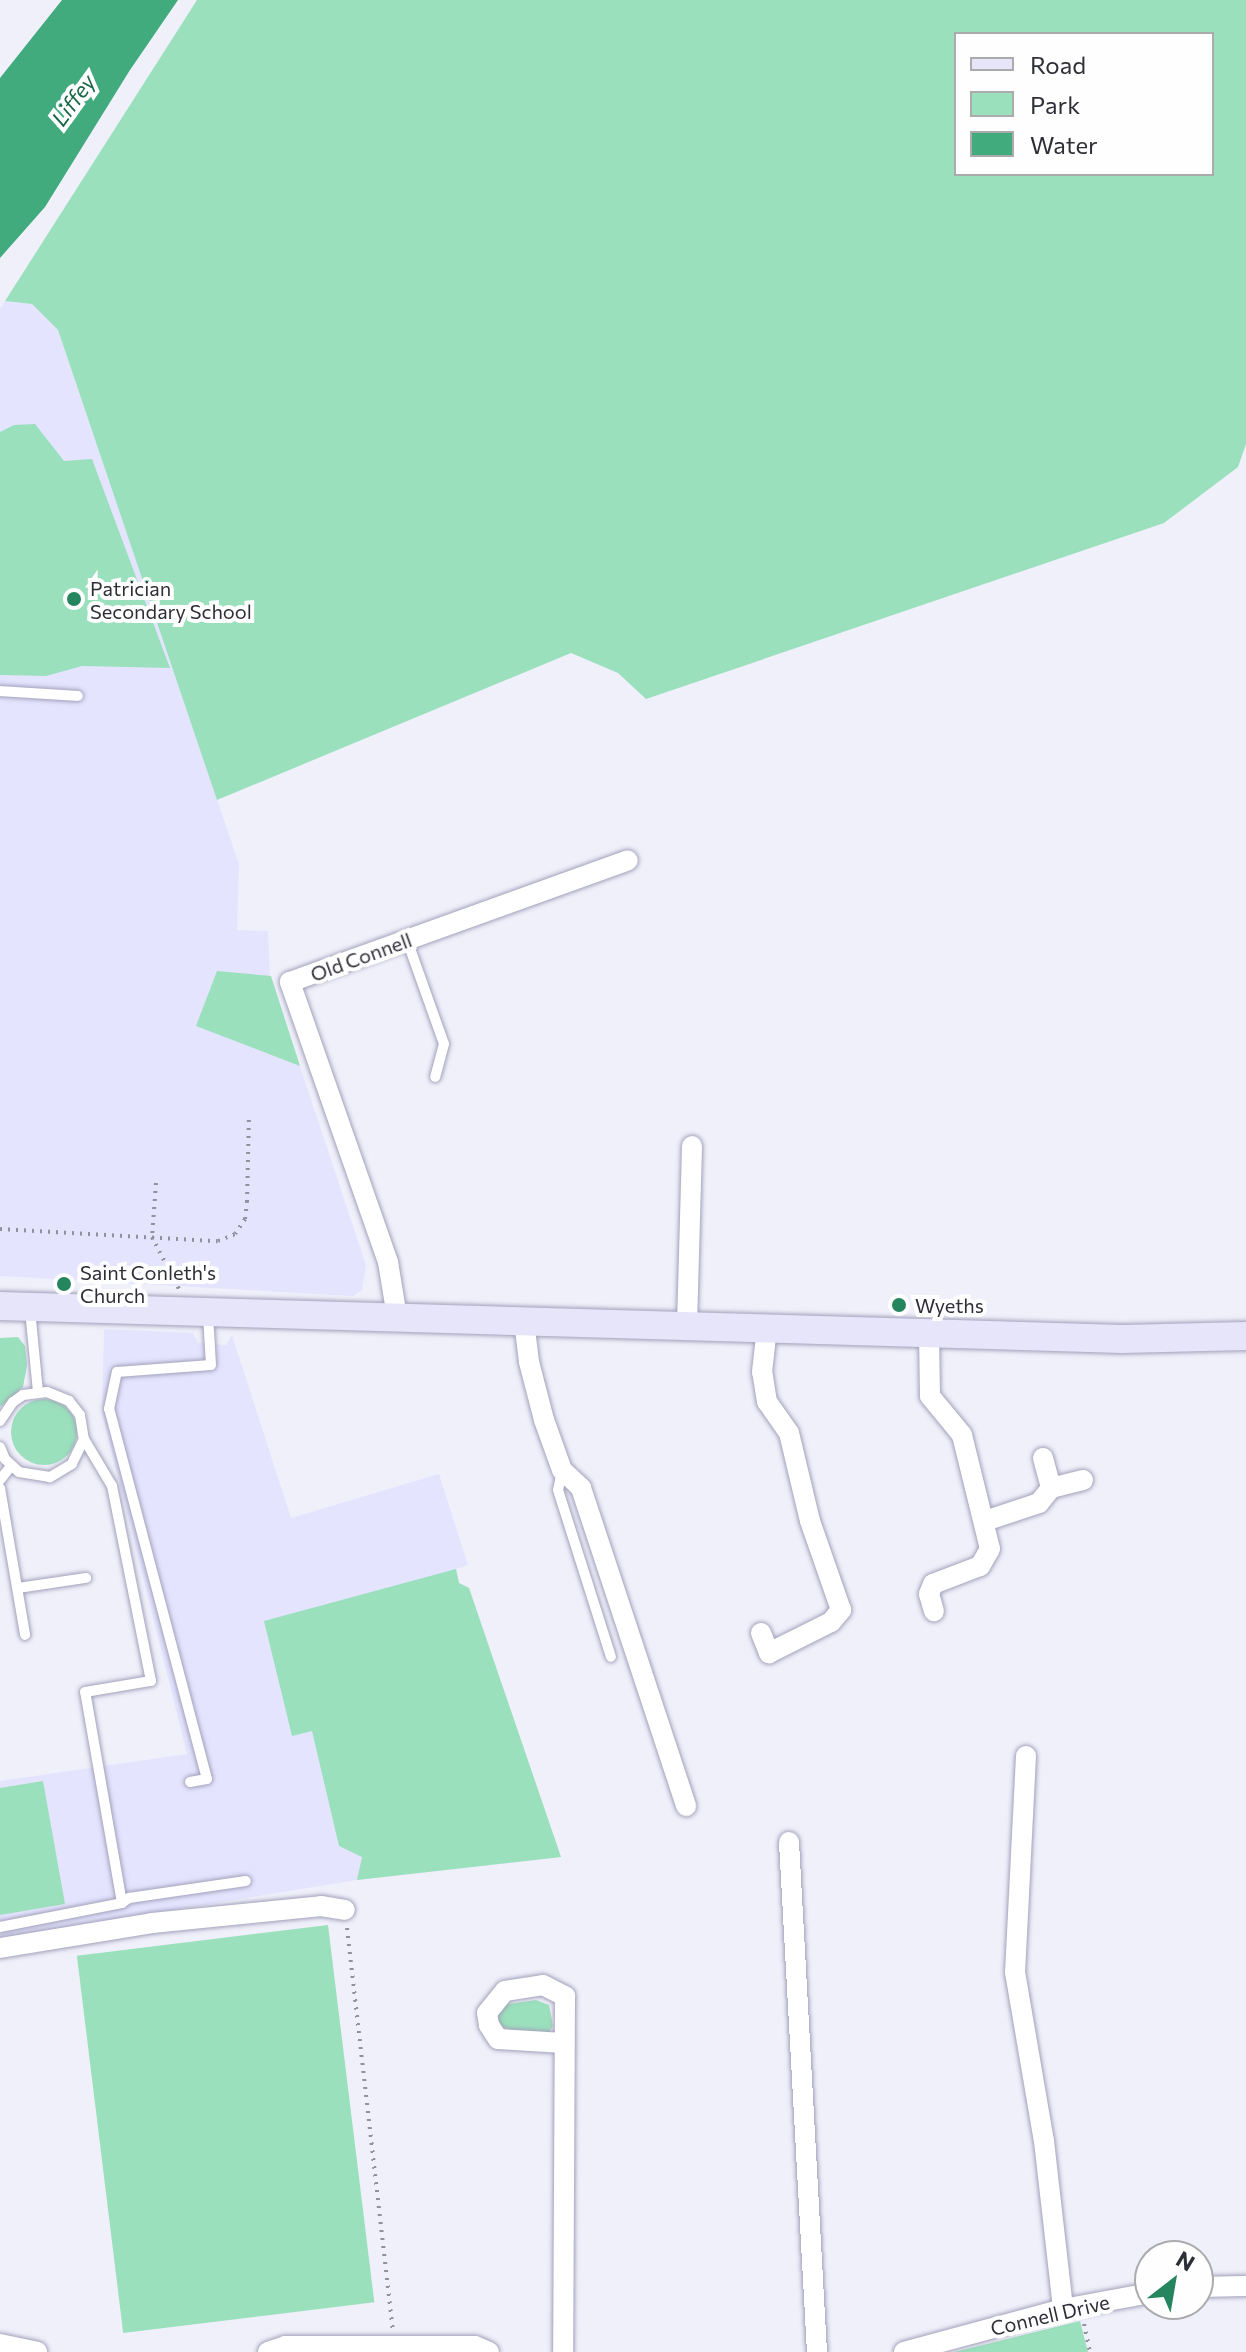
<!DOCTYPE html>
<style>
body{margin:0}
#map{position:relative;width:1246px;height:2352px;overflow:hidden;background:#f0f0fb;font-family:Commissioner,sans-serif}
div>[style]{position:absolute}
.built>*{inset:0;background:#e4e4ff}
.green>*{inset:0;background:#9ae0bc;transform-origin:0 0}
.round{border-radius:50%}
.water>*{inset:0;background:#41ab7d}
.path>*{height:4px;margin-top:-2px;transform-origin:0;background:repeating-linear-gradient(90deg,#91919c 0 2px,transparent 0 8px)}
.roads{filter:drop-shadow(0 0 2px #a2a1ba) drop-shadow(0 0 2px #a2a1ba)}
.service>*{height:10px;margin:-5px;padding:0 5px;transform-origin:5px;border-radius:5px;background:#fff}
.minor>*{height:20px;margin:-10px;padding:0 10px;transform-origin:10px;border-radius:10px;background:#fff}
.secondary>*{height:28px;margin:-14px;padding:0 14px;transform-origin:14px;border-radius:14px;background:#e6e5fa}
.dots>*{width:22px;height:22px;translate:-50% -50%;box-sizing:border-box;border:4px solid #fefefe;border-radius:50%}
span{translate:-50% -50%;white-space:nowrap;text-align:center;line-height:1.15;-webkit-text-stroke:8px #fefefe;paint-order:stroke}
.poi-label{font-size:20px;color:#2e2e37}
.left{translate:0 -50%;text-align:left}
.street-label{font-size:20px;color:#2e2e37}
.water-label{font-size:22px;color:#196647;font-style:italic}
.legend{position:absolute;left:954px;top:32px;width:260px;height:144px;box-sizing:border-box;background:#fefefe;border:2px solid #ababae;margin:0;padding:10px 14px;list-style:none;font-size:24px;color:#2e2e37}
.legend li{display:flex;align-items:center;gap:16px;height:40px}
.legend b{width:40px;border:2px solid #ababae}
.north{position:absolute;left:1134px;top:2240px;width:80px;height:80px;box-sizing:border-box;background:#fefefe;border:2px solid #ababae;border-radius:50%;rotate:31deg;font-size:22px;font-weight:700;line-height:32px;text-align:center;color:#2e2e37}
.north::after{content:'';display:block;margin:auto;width:28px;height:36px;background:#24855e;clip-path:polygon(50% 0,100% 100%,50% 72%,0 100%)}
</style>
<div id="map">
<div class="built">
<div style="clip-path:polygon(5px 301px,32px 304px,58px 330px,239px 864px,237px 930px,268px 931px,270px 976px,366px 1265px,362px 1290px,353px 1296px,0 1276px,0 308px)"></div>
<div style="clip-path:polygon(104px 1329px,193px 1333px,198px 1343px,226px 1345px,232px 1335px,291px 1518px,439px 1474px,468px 1565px,456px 1569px,459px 1583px,469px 1588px,561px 1857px,357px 1880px,0 1938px,0 1781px,187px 1754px,102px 1413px)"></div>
</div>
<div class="green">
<div style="clip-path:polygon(evenodd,197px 0,1246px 0,1246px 444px,1238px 467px,1164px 523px,646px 699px,618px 673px,571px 653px,217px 800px,58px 330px,32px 304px,5px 301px,197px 0,956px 34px,1212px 34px,1212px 174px,956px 174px,956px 34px)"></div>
<div style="clip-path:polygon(35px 424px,64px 461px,92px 459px,170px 668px,82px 666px,46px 676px,0 675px,0 432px,14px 425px)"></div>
<div style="clip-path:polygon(217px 971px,271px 976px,300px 1066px,196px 1026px)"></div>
<div style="clip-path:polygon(18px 1337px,25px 1346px,27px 1365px,23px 1387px,0 1407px,0 1338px)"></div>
<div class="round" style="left:11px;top:1399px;width:66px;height:66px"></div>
<div style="clip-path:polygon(456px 1569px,459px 1583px,469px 1588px,561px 1857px,357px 1880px,362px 1857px,339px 1846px,312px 1731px,292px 1736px,264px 1621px)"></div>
<div style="clip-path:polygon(43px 1781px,65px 1904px,0 1915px,0 1788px)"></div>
<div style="left:328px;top:1925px;width:380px;height:253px;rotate:83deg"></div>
<div style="clip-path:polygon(536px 2000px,549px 2005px,553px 2026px,549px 2032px,510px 2030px,498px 2025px,496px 2016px,502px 2005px)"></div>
<div style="clip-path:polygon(1080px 2321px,1088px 2352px,954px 2352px,987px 2344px)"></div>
</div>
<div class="water">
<div style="clip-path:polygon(62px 0,178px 0,130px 70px,45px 207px,0 258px,0 78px)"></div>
</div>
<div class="path">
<div style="left:156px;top:1183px;width:54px;rotate:94.2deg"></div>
<div style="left:152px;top:1237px;width:59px;rotate:62.6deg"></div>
<div style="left:0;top:1229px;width:218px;rotate:3.2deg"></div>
<div style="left:218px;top:1241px;width:18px;rotate:-22deg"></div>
<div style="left:235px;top:1234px;width:18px;rotate:-56deg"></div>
<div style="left:245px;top:1219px;width:17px;rotate:-83deg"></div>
<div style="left:247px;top:1202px;width:88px;rotate:-88.7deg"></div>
<div style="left:347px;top:1928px;width:404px;rotate:83.5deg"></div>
<div style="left:1084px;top:2324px;width:29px;rotate:78deg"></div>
</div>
<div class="roads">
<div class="service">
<div style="left:0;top:691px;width:78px;rotate:3.7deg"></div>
<div style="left:407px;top:940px;width:110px;rotate:70.4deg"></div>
<div style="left:444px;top:1044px;width:34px;rotate:105deg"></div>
<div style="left:30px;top:1310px;width:81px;rotate:84.4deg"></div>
<div style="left:0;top:1421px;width:23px;rotate:-56deg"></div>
<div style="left:13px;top:1402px;width:12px;rotate:-35deg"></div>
<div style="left:23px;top:1395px;width:24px;rotate:-7deg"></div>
<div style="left:47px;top:1392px;width:24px;rotate:22deg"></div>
<div style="left:69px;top:1401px;width:18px;rotate:52deg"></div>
<div style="left:80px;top:1415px;width:24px;rotate:81deg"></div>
<div style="left:84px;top:1439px;width:28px;rotate:116deg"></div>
<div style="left:72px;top:1464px;width:26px;rotate:149deg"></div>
<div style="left:50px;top:1477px;width:31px;rotate:-171deg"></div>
<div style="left:19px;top:1472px;width:19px;rotate:-137deg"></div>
<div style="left:5px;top:1459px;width:13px;rotate:-113deg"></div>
<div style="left:562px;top:1470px;width:20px;rotate:101deg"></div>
<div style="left:558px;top:1490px;width:175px;rotate:72.4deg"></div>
<div style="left:0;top:1480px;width:18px;rotate:-52deg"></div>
<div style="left:0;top:1488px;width:149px;rotate:80.3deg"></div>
<div style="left:18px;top:1588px;width:69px;rotate:-8.4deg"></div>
<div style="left:190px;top:1782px;width:17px;rotate:-10deg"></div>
<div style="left:207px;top:1779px;width:383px;rotate:-104.8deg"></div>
<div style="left:109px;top:1409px;width:38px;rotate:-78deg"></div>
<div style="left:117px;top:1372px;width:94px;rotate:-4.3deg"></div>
<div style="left:211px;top:1365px;width:51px;rotate:-93.4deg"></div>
<div style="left:122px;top:1903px;width:9px;rotate:-36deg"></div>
<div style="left:129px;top:1898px;width:118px;rotate:-8.3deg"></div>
<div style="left:0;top:1927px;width:124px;rotate:-11.1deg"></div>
<div style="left:122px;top:1903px;width:214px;rotate:-99.9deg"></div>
<div style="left:85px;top:1692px;width:67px;rotate:-9.5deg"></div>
<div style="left:151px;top:1681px;width:199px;rotate:-101.3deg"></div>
<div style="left:112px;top:1486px;width:55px;rotate:-120.8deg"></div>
</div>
<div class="minor">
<div style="left:397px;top:1317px;width:56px;rotate:-99.3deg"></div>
<div style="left:388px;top:1262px;width:297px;rotate:-109.3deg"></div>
<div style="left:290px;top:982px;width:359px;rotate:-19.8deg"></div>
<div style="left:524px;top:1321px;width:41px;rotate:83deg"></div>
<div style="left:529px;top:1362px;width:60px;rotate:75.5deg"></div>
<div style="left:544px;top:1420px;width:53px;rotate:70.2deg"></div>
<div style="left:562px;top:1470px;width:26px;rotate:43deg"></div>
<div style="left:581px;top:1488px;width:335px;rotate:71.7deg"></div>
<div style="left:687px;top:1326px;width:180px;rotate:-88.4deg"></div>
<div style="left:929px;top:1333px;width:63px;rotate:89.1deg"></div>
<div style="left:930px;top:1396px;width:50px;rotate:50.6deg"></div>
<div style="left:962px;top:1435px;width:117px;rotate:76.2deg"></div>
<div style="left:990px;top:1549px;width:20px;rotate:120deg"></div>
<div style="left:980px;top:1566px;width:50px;rotate:159deg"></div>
<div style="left:933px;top:1584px;width:11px;rotate:112deg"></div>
<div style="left:929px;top:1594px;width:18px;rotate:74deg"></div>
<div style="left:1043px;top:1458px;width:31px;rotate:75deg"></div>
<div style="left:985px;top:1521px;width:57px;rotate:-18.4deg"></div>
<div style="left:1039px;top:1503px;width:19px;rotate:-51deg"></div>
<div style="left:1051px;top:1488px;width:33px;rotate:-14deg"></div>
<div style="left:761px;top:1633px;width:22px;rotate:68deg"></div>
<div style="left:769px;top:1653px;width:69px;rotate:-26.6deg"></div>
<div style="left:831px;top:1622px;width:16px;rotate:-50deg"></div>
<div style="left:841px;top:1610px;width:94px;rotate:-109.2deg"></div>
<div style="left:810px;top:1521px;width:90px;rotate:-103.4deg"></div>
<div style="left:789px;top:1433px;width:38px;rotate:-125deg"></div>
<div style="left:767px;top:1402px;width:30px;rotate:-99deg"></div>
<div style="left:762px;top:1372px;width:44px;rotate:-83.5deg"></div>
<div style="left:1026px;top:1756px;width:216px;rotate:92.9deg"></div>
<div style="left:1015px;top:1972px;width:171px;rotate:80.3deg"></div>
<div style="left:1044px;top:2141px;width:169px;rotate:83.5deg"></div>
<div style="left:789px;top:1842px;width:511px;rotate:86.86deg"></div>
<div style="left:0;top:1948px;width:154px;rotate:-9.3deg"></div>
<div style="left:152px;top:1923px;width:170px;rotate:-5.7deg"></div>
<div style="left:321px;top:1906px;width:24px;rotate:9deg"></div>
<div style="left:563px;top:2043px;width:65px;rotate:-176.5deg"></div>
<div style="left:498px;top:2039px;width:17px;rotate:-123deg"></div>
<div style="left:489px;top:2025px;width:12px;rotate:-99deg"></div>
<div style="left:487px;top:2013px;width:28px;rotate:-51deg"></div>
<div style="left:505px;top:1991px;width:38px;rotate:-9deg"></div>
<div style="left:543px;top:1985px;width:25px;rotate:27deg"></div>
<div style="left:565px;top:1996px;width:356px;rotate:90.3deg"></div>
<div style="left:1198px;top:2287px;width:48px;rotate:-1.2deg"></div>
<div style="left:0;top:2344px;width:38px;rotate:12deg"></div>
<div style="left:268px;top:2352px;width:18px;rotate:-19deg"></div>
<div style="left:285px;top:2346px;width:190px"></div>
<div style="left:475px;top:2346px;width:15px;rotate:23deg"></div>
<div style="left:904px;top:2352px;width:165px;rotate:-15.1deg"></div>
<div style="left:1063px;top:2309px;width:88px;rotate:-10.4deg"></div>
</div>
<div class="secondary">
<div style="left:0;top:1306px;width:1123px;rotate:1.68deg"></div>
<div style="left:1123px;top:1339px;width:123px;rotate:-1.4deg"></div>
</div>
</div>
<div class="dots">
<div style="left:74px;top:599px;background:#24855e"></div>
<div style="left:64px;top:1284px;background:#24855e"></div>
<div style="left:899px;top:1305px;background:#24855e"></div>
</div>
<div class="poi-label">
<span class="left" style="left:90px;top:600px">Patrician<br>Secondary School</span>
<span class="left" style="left:80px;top:1284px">Saint Conleth's<br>Church</span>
<span class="left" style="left:915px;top:1305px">Wyeths</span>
</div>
<div class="street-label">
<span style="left:361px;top:957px;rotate:-20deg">Old Connell</span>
<span style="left:1050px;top:2315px;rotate:-13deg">Connell Drive</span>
</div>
<div class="water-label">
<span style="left:73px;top:100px;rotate:-54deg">Liffey</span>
</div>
<ul class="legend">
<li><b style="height:10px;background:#e6e5fa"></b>Road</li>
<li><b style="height:22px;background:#9ae0bc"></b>Park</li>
<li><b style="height:22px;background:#41ab7d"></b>Water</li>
</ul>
<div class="north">N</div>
</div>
